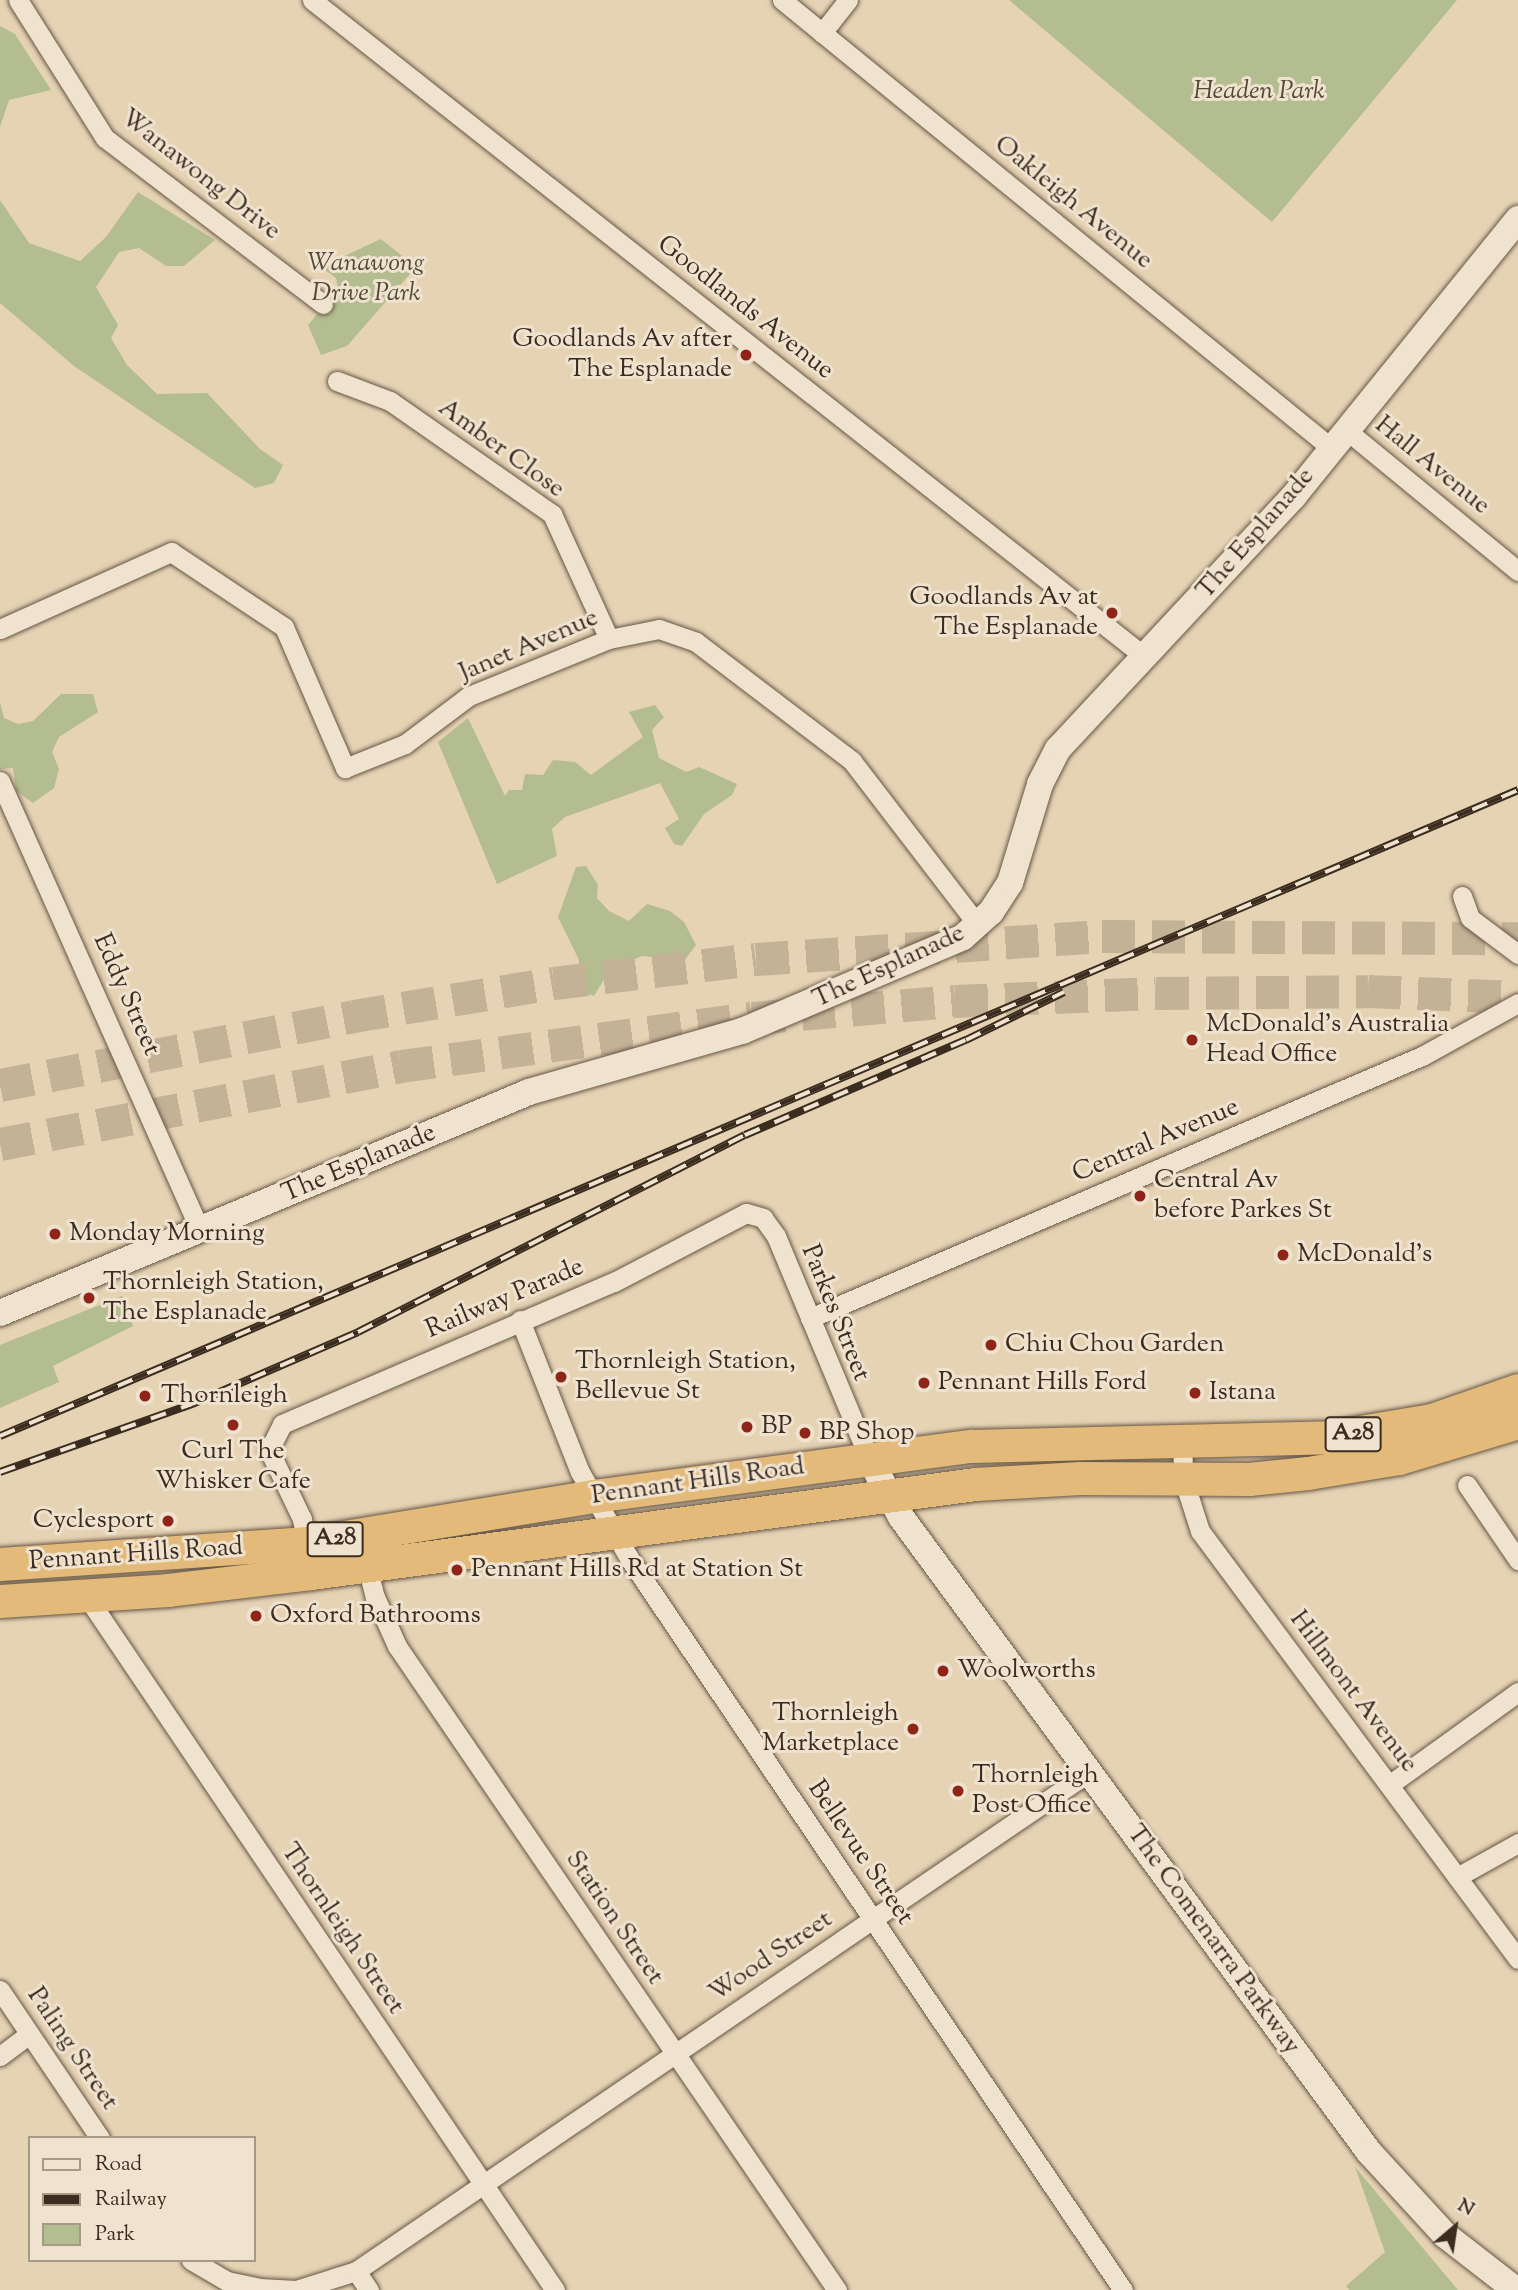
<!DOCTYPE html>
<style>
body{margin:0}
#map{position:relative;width:1518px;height:2290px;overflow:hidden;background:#e6d3b4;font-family:"Sorts Mill Goudy",serif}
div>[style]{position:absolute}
.green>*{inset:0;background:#b3bd8f}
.highway-tunnel>*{height:33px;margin-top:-16.5px;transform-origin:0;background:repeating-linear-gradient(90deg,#c4b296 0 33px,transparent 0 50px)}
.roads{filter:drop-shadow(0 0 2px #665645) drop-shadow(0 0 2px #665645)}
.street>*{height:19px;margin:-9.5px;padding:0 9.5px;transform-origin:9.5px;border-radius:9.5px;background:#efe2ce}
.secondary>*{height:26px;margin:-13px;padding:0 13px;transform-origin:13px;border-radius:13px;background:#efe2ce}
.highway>*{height:33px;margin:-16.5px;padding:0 16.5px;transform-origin:16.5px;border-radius:16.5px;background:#e3ba7a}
.rail>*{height:8px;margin-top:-4px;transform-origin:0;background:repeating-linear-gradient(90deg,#efe2ce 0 16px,#3b2c20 0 32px);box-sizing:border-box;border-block:2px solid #3b2c20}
.dots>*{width:19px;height:19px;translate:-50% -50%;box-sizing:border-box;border:4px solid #efe2ce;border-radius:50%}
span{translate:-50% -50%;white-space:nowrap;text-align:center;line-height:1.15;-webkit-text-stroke:6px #efe2ce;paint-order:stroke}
.shield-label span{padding:2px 5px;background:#efe2ce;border:2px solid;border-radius:5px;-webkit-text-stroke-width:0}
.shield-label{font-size:24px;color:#3b2c20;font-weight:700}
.park-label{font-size:26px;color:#534936;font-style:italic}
.street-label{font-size:26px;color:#3b2c20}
.poi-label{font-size:26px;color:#3b2c20}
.right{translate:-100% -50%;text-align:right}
.left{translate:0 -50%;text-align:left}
.legend{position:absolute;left:28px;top:2136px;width:228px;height:126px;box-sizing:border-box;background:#efe2ce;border:2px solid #a79988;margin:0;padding:9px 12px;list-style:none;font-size:21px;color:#3b2c20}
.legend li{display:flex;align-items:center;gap:14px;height:35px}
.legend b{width:35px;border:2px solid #a79988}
.north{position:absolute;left:1420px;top:2192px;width:70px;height:70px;-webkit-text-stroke:5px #efe2ce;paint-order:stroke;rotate:29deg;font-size:19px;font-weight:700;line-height:28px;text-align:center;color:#3b2c20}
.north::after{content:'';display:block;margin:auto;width:24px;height:32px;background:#3b2c20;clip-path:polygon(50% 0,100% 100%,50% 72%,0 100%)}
</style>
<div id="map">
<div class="green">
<div style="clip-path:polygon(1009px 0,1457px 0,1272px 222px)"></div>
<div style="clip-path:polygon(0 26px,15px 34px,51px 90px,9px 100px,0 127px)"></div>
<div style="clip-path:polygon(138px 192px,215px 240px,184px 266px,166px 266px,139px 248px,119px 252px,96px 287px,118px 325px,111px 338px,127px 365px,157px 394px,207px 393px,260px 449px,283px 465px,274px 483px,255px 488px,74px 366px,0 303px,0 200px,29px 243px,80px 261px,106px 237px)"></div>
<div style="clip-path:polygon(381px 239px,416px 267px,347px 346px,321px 355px,308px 325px,338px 289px,336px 278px,321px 267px)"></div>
<div style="clip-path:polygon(61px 694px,93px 694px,98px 712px,59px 737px,52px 752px,59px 769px,54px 788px,33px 803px,16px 791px,13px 768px,0 769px,0 702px,4px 718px,18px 724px,33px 721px)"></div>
<div style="clip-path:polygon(655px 705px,664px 717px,652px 730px,659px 758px,686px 772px,699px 767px,737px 784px,732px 795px,704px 814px,682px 846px,674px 844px,665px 828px,679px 819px,660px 783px,565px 817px,552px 829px,557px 856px,497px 884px,438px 742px,468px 718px,505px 796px,509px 790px,522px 790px,525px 774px,543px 775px,553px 760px,575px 762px,591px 775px,643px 737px,629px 712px)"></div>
<div style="clip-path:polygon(586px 866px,598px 885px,597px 898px,609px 911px,629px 921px,647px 904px,670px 911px,684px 922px,696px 945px,684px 961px,642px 956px,611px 968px,594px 996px,576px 990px,579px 960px,558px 917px,576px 867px)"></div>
<div style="clip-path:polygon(122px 1296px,133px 1326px,53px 1366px,59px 1382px,0 1408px,0 1345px)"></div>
<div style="clip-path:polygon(1355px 2167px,1458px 2290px,1349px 2290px,1346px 2286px,1385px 2252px)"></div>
</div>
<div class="highway-tunnel">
<div style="left:0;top:1085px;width:361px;rotate:-11deg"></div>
<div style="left:354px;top:1016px;width:203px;rotate:-9.4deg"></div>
<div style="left:554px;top:983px;width:203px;rotate:-6.8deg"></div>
<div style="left:756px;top:959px;width:347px;rotate:-3.8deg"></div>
<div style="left:1102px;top:936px;width:416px;rotate:0.3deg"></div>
<div style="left:0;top:1144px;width:409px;rotate:-11deg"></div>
<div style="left:401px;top:1066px;width:354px;rotate:-7.8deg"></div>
<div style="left:752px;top:1018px;width:204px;rotate:-4.8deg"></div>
<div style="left:955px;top:1001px;width:201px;rotate:-2.3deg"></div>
<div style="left:1156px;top:993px;width:212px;rotate:-0.5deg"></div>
<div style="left:1368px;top:991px;width:150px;rotate:2.3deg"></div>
</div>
<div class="roads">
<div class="street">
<div style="left:18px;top:0;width:163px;rotate:57.8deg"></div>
<div style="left:105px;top:138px;width:274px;rotate:37.3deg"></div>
<div style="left:312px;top:0;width:1061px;rotate:38.26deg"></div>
<div style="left:782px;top:0;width:707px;rotate:39.2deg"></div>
<div style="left:822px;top:33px;width:42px;rotate:-51.8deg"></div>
<div style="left:337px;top:381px;width:57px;rotate:20.7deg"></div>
<div style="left:390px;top:401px;width:198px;rotate:34.9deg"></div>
<div style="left:552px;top:514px;width:137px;rotate:65.5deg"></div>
<div style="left:1345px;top:429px;width:224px;rotate:39.4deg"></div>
<div style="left:0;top:629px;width:188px;rotate:-24.2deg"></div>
<div style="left:171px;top:552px;width:136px;rotate:33.6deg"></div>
<div style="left:284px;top:627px;width:154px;rotate:66.6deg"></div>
<div style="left:345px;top:768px;width:65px;rotate:-21.8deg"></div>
<div style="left:405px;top:744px;width:80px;rotate:-36.9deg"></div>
<div style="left:469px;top:696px;width:151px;rotate:-22.2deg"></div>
<div style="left:609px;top:639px;width:51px;rotate:-11.3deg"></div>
<div style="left:659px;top:629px;width:39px;rotate:19deg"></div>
<div style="left:696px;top:642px;width:196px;rotate:37.3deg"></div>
<div style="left:852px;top:761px;width:207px;rotate:52.5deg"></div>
<div style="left:0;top:781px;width:492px;rotate:66deg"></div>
<div style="left:1462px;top:896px;width:23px;rotate:70deg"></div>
<div style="left:1470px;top:918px;width:60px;rotate:36.9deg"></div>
<div style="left:810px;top:1318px;width:666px;rotate:-23.18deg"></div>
<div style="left:1422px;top:1056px;width:110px;rotate:-28.9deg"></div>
<div style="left:520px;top:1320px;width:163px;rotate:68.5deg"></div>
<div style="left:580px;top:1472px;width:99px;rotate:60.3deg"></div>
<div style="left:629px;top:1558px;width:883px;rotate:55.99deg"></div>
<div style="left:1182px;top:1441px;width:37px;rotate:88deg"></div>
<div style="left:1183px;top:1478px;width:56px;rotate:72.2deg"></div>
<div style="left:1200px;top:1531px;width:533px;rotate:53.39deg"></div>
<div style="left:1467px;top:1485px;width:91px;rotate:55.8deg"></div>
<div style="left:307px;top:1543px;width:25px;rotate:-102deg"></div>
<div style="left:302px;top:1519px;width:76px;rotate:-115.6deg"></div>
<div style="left:269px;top:1450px;width:29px;rotate:-63deg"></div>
<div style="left:282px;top:1424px;width:361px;rotate:-23.2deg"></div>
<div style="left:614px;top:1282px;width:149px;rotate:-27.6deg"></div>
<div style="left:746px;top:1213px;width:18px;rotate:16deg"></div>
<div style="left:763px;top:1218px;width:22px;rotate:54deg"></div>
<div style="left:776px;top:1236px;width:241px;rotate:67.3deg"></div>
<div style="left:367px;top:1566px;width:32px;rotate:76deg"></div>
<div style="left:375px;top:1597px;width:54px;rotate:65.8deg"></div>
<div style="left:397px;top:1646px;width:780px;rotate:55.66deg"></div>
<div style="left:87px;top:1597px;width:836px;rotate:55.97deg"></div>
<div style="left:1389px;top:1785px;width:159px;rotate:-35.8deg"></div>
<div style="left:1457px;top:1877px;width:70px;rotate:-29.1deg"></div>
<div style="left:0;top:1990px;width:179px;rotate:56deg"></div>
<div style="left:0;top:2056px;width:36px;rotate:-37deg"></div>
<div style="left:191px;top:2260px;width:42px;rotate:30.3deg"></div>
<div style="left:227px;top:2281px;width:33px;rotate:12deg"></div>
<div style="left:259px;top:2288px;width:37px;rotate:3deg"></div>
<div style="left:296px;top:2290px;width:63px;rotate:-17.6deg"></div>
<div style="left:356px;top:2271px;width:887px;rotate:-34.25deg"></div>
<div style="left:356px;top:2271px;width:23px;rotate:56deg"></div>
</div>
<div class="secondary">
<div style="left:0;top:1313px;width:573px;rotate:-22.67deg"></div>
<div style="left:529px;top:1092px;width:222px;rotate:-16deg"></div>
<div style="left:742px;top:1031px;width:240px;rotate:-23deg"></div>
<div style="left:963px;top:937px;width:38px;rotate:-42deg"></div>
<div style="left:991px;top:912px;width:35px;rotate:-57deg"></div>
<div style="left:1010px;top:883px;width:103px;rotate:-73.1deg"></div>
<div style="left:1040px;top:784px;width:39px;rotate:-63deg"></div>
<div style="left:1058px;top:749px;width:345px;rotate:-47deg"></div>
<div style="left:1293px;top:497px;width:358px;rotate:-51deg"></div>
<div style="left:869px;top:1458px;width:67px;rotate:61.5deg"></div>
<div style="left:901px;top:1517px;width:789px;rotate:53.61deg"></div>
<div style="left:1369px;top:2152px;width:113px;rotate:47.5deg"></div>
<div style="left:1445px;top:2235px;width:90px;rotate:37.8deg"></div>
</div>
<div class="highway">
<div style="left:0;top:1564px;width:308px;rotate:-3.9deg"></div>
<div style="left:307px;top:1543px;width:291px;rotate:-9.3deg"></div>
<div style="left:594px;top:1496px;width:380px;rotate:-7.6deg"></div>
<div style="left:971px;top:1446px;width:359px;rotate:-1.4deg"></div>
<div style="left:1330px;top:1437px;width:103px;rotate:-9.5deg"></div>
<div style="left:1432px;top:1420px;width:91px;rotate:-19.2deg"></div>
<div style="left:0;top:1601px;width:168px;rotate:-3.7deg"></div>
<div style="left:168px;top:1590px;width:144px;rotate:-6.8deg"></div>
<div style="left:311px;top:1573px;width:670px;rotate:-7.63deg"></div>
<div style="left:975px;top:1484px;width:105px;rotate:-3.3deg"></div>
<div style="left:1080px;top:1478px;width:169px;rotate:0.3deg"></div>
<div style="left:1249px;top:1479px;width:59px;rotate:-5.8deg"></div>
<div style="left:1308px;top:1473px;width:92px;rotate:-9.4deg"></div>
<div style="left:1399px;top:1458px;width:124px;rotate:-16.8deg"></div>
</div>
</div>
<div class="rail">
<div style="left:0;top:1436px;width:1650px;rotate:-23.05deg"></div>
<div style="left:0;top:1472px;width:204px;rotate:-19.5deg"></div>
<div style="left:192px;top:1404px;width:181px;rotate:-23.4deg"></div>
<div style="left:358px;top:1332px;width:434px;rotate:-27deg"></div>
<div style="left:745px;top:1135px;width:241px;rotate:-23.3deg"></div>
<div style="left:966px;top:1040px;width:109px;rotate:-26.1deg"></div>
</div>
<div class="dots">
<div style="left:746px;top:355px;background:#8f2418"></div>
<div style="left:1112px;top:613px;background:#8f2418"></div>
<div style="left:1192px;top:1040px;background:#8f2418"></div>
<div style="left:1140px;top:1196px;background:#8f2418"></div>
<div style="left:55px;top:1234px;background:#8f2418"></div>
<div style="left:1283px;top:1255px;background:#8f2418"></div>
<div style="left:89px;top:1298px;background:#8f2418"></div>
<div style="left:991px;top:1345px;background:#8f2418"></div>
<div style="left:561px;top:1377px;background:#8f2418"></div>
<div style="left:924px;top:1383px;background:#8f2418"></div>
<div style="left:1195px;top:1393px;background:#8f2418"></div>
<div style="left:145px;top:1396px;background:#8f2418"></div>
<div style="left:233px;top:1425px;background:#8f2418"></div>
<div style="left:747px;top:1427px;background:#8f2418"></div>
<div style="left:805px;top:1433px;background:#8f2418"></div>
<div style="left:168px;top:1521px;background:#8f2418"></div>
<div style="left:457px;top:1570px;background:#8f2418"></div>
<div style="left:256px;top:1616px;background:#8f2418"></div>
<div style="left:943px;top:1671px;background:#8f2418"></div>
<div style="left:913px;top:1729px;background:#8f2418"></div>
<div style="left:958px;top:1791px;background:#8f2418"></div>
</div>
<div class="shield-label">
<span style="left:1353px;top:1434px">A28</span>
<span style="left:335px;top:1539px">A28</span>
</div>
<div class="park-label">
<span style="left:1259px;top:92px">Headen Park</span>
<span style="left:366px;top:279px">Wanawong<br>Drive Park</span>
</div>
<div class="street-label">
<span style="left:200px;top:175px;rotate:38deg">Wanawong Drive</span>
<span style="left:1073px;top:203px;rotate:39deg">Oakleigh Avenue</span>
<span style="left:745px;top:308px;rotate:38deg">Goodlands Avenue</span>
<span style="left:501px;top:449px;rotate:36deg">Amber Close</span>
<span style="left:1432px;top:466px;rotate:39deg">Hall Avenue</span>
<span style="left:1256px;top:534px;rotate:-49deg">The Esplanade</span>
<span style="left:529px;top:646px;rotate:-23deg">Janet Avenue</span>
<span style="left:889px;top:967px;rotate:-25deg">The Esplanade</span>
<span style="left:126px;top:995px;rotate:66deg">Eddy Street</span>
<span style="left:1156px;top:1141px;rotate:-23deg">Central Avenue</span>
<span style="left:359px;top:1164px;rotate:-23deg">The Esplanade</span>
<span style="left:505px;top:1299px;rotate:-23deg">Railway Parade</span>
<span style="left:835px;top:1313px;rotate:68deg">Parkes Street</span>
<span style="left:698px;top:1482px;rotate:-8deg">Pennant Hills Road</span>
<span style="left:136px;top:1555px;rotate:-4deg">Pennant Hills Road</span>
<span style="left:1353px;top:1692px;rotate:53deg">Hillmont Avenue</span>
<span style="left:860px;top:1853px;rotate:56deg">Bellevue Street</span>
<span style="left:614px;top:1918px;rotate:56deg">Station Street</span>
<span style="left:342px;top:1929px;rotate:56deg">Thornleigh Street</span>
<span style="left:1213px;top:1940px;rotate:54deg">The Comenarra Parkway</span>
<span style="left:771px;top:1957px;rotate:-34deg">Wood Street</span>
<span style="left:72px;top:2049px;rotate:56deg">Paling Street</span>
</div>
<div class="poi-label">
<span class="right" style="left:732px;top:355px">Goodlands Av after<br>The Esplanade</span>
<span class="right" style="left:1098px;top:613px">Goodlands Av at<br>The Esplanade</span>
<span class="left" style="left:1206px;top:1040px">McDonald's Australia<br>Head Office</span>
<span class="left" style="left:1154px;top:1196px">Central Av<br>before Parkes St</span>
<span class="left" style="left:69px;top:1234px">Monday Morning</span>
<span class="left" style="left:1297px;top:1255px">McDonald's</span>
<span class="left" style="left:103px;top:1298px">Thornleigh Station,<br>The Esplanade</span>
<span class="left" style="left:1005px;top:1345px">Chiu Chou Garden</span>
<span class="left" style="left:575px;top:1377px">Thornleigh Station,<br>Bellevue St</span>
<span class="left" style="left:938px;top:1383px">Pennant Hills Ford</span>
<span class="left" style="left:1209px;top:1393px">Istana</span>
<span class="left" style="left:161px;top:1396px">Thornleigh</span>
<span class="left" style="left:761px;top:1427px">BP</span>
<span class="left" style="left:819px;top:1433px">BP Shop</span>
<span style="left:233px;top:1467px">Curl The<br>Whisker Cafe</span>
<span class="right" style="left:154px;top:1521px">Cyclesport</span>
<span class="left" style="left:471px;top:1570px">Pennant Hills Rd at Station St</span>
<span class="left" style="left:270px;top:1616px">Oxford Bathrooms</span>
<span class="left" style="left:957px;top:1671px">Woolworths</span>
<span class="right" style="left:899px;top:1729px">Thornleigh<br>Marketplace</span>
<span class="left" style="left:972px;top:1791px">Thornleigh<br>Post Office</span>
</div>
<ul class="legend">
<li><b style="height:9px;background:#efe2ce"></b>Road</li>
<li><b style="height:9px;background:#3b2c20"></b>Railway</li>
<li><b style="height:19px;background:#b3bd8f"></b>Park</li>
</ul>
<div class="north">N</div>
</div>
